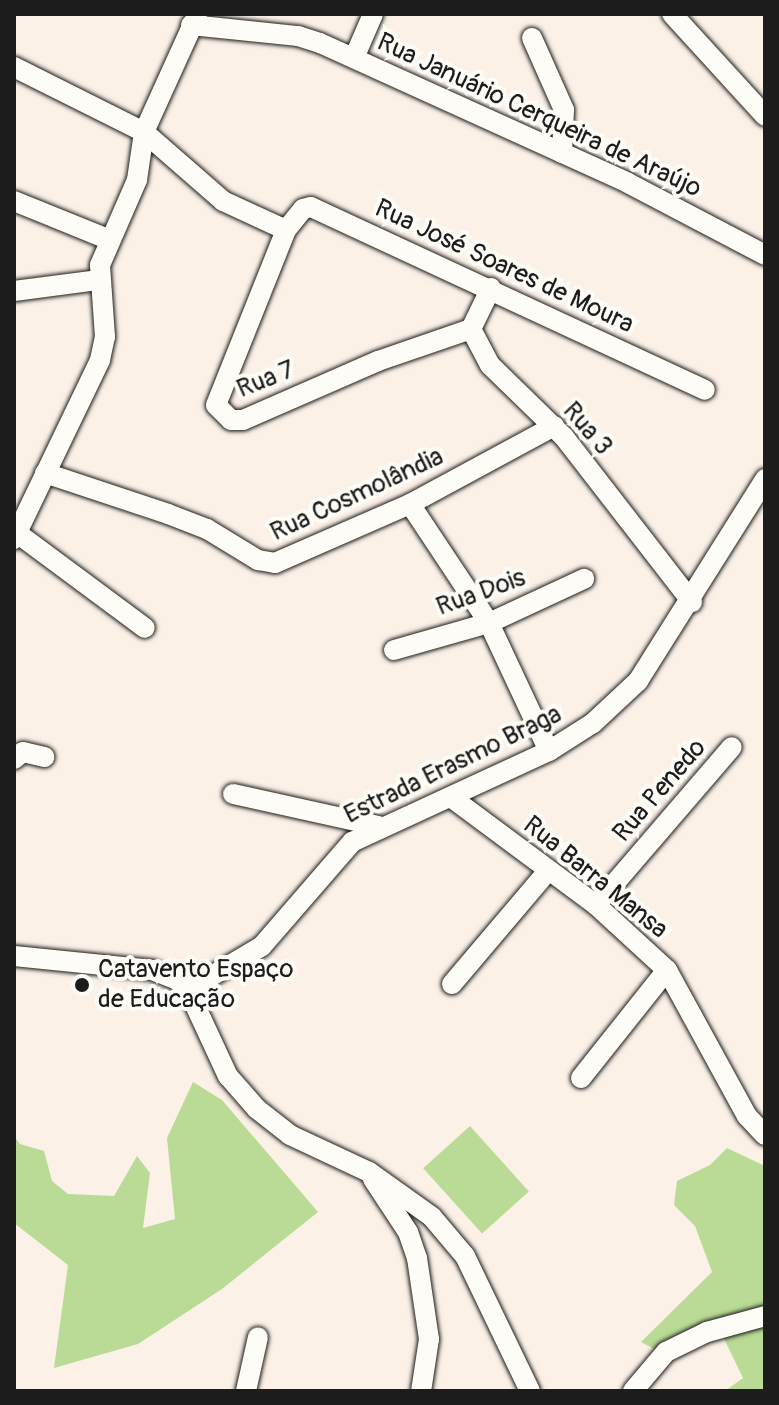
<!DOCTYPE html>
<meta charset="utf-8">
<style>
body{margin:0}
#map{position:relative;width:779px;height:1405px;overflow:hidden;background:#fcf1e7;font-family:Pangolin,sans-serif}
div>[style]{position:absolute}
.green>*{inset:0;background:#b9db95;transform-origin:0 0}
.roads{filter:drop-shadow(0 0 2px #1c1c1c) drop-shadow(0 0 2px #1c1c1c)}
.minor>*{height:20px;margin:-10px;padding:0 10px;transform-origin:10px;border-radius:10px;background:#fdfcf7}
.dots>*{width:22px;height:22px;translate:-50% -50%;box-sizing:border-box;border:4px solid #fdfcf7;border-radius:50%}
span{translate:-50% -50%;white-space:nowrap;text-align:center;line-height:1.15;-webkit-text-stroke:8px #fdfcf7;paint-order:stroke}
.street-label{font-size:26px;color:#1c1c1c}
.poi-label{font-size:26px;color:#1c1c1c}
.left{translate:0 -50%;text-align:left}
.frame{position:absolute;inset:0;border:16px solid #1c1c1c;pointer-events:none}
</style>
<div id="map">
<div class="green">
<div style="clip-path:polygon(193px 1082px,222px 1100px,318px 1212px,222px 1289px,138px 1344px,54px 1368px,68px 1265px,14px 1223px,14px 1136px,20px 1144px,44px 1151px,52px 1181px,68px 1194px,114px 1196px,137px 1156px,150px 1173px,143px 1228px,175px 1219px,167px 1138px)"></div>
<div style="left:470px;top:1126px;width:88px;height:63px;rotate:48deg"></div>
<div style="clip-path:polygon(727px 1148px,765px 1166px,765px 1391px,725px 1391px,743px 1378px,714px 1318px,658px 1351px,641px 1342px,712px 1272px,695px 1226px,674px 1205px,677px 1181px,710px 1165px)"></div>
</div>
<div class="roads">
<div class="minor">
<div style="left:672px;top:14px;width:138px;rotate:47.6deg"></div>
<div style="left:191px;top:25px;width:108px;rotate:5.9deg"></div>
<div style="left:298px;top:36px;width:23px;rotate:18deg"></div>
<div style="left:320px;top:43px;width:338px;rotate:24.4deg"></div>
<div style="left:628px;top:183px;width:155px;rotate:27.7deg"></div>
<div style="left:532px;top:38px;width:79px;rotate:66deg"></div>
<div style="left:564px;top:110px;width:43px;rotate:92.7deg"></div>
<div style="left:354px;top:58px;width:48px;rotate:-66.6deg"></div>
<div style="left:14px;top:67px;width:145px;rotate:26.6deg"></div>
<div style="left:144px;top:132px;width:105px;rotate:41.1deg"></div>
<div style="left:223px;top:201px;width:69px;rotate:24.7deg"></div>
<div style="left:14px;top:201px;width:104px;rotate:22.1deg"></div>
<div style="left:491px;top:288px;width:46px;rotate:116deg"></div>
<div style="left:471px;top:329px;width:41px;rotate:62.2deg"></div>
<div style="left:490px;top:365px;width:103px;rotate:44.2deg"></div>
<div style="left:564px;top:437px;width:209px;rotate:52.2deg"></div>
<div style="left:14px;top:291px;width:86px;rotate:-7.4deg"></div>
<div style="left:471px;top:329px;width:98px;rotate:161deg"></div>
<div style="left:378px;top:361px;width:147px;rotate:156.4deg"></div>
<div style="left:243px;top:420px;width:12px;rotate:180deg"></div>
<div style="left:231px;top:420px;width:21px;rotate:-135deg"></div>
<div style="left:216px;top:405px;width:188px;rotate:-68.2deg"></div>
<div style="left:286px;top:230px;width:27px;rotate:-51deg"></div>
<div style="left:303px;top:209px;width:8px;rotate:-14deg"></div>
<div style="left:311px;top:207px;width:434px;rotate:24.9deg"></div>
<div style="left:45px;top:473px;width:130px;rotate:18.4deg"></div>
<div style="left:168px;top:514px;width:42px;rotate:21deg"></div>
<div style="left:207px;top:529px;width:60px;rotate:31.3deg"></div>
<div style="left:258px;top:560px;width:17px;rotate:10deg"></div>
<div style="left:275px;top:563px;width:147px;rotate:-23.6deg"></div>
<div style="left:410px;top:504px;width:164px;rotate:-28.4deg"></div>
<div style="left:410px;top:504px;width:143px;rotate:56.4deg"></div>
<div style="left:489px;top:623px;width:141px;rotate:64.9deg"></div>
<div style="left:14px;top:525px;width:9px;rotate:69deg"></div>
<div style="left:17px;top:533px;width:159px;rotate:36.6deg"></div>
<div style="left:14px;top:539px;width:199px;rotate:-64.3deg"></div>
<div style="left:100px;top:360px;width:24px;rotate:-78deg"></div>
<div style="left:105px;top:337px;width:72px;rotate:-94deg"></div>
<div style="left:100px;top:265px;width:93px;rotate:-66.5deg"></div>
<div style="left:137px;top:180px;width:49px;rotate:-81.7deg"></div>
<div style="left:144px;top:132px;width:128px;rotate:-65.6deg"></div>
<div style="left:394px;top:650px;width:99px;rotate:-15.9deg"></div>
<div style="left:489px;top:623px;width:105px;rotate:-24.9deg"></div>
<div style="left:14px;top:759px;width:11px;rotate:-38deg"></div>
<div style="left:23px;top:752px;width:22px;rotate:13deg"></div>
<div style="left:233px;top:794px;width:149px;rotate:12.4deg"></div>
<div style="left:452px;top:798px;width:179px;rotate:36.6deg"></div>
<div style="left:596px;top:905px;width:96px;rotate:42.5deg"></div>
<div style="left:667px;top:970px;width:166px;rotate:61.3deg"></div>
<div style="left:747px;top:1116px;width:26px;rotate:47deg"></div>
<div style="left:596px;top:905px;width:208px;rotate:-49.3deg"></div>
<div style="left:14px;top:956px;width:139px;rotate:5.8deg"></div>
<div style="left:152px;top:970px;width:26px;rotate:21deg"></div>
<div style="left:176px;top:979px;width:16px;rotate:43deg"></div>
<div style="left:188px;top:990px;width:95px;rotate:65.1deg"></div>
<div style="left:228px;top:1076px;width:44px;rotate:48.7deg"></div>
<div style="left:257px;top:1109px;width:42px;rotate:38.2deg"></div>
<div style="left:290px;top:1135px;width:87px;rotate:25.1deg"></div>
<div style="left:369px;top:1172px;width:77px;rotate:35.5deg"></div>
<div style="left:432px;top:1217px;width:51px;rotate:49.8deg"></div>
<div style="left:465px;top:1256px;width:150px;rotate:64.3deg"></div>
<div style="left:452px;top:984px;width:148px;rotate:-49.7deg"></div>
<div style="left:188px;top:990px;width:86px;rotate:-30.7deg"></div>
<div style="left:262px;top:946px;width:138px;rotate:-49.1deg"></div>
<div style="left:352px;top:842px;width:217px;rotate:-24.8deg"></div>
<div style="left:549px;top:751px;width:52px;rotate:-32.5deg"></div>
<div style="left:593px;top:723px;width:62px;rotate:-43deg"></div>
<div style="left:638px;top:681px;width:239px;rotate:-57.8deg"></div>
<div style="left:581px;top:1078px;width:138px;rotate:-51.5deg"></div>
<div style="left:373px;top:1179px;width:64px;rotate:56.6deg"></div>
<div style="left:408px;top:1232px;width:28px;rotate:71deg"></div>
<div style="left:417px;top:1258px;width:82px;rotate:81.6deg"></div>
<div style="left:429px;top:1339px;width:53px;rotate:98.7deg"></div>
<div style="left:246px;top:1391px;width:55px;rotate:-77.5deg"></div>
<div style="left:633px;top:1391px;width:51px;rotate:-49.8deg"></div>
<div style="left:666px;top:1352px;width:46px;rotate:-26deg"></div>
<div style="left:707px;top:1332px;width:60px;rotate:-15.4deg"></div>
</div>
</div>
<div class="dots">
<div style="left:82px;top:985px;background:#1c1c1c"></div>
</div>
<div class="street-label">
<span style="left:539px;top:116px;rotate:25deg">Rua Januário Cerqueira de Araújo</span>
<span style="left:504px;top:267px;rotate:25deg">Rua José Soares de Moura</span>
<span style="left:266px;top:380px;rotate:-22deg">Rua 7</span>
<span style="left:587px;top:429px;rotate:49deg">Rua 3</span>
<span style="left:357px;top:495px;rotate:-25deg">Rua Cosmolândia</span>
<span style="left:481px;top:593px;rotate:-20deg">Rua Dois</span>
<span style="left:453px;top:765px;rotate:-26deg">Estrada Erasmo Braga</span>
<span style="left:660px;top:791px;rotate:-49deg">Rua Penedo</span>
<span style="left:595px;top:878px;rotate:39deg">Rua Barra Mansa</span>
</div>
<div class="poi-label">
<span class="left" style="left:98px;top:985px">Catavento Espaço<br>de Educação</span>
</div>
<div class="frame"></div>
</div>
